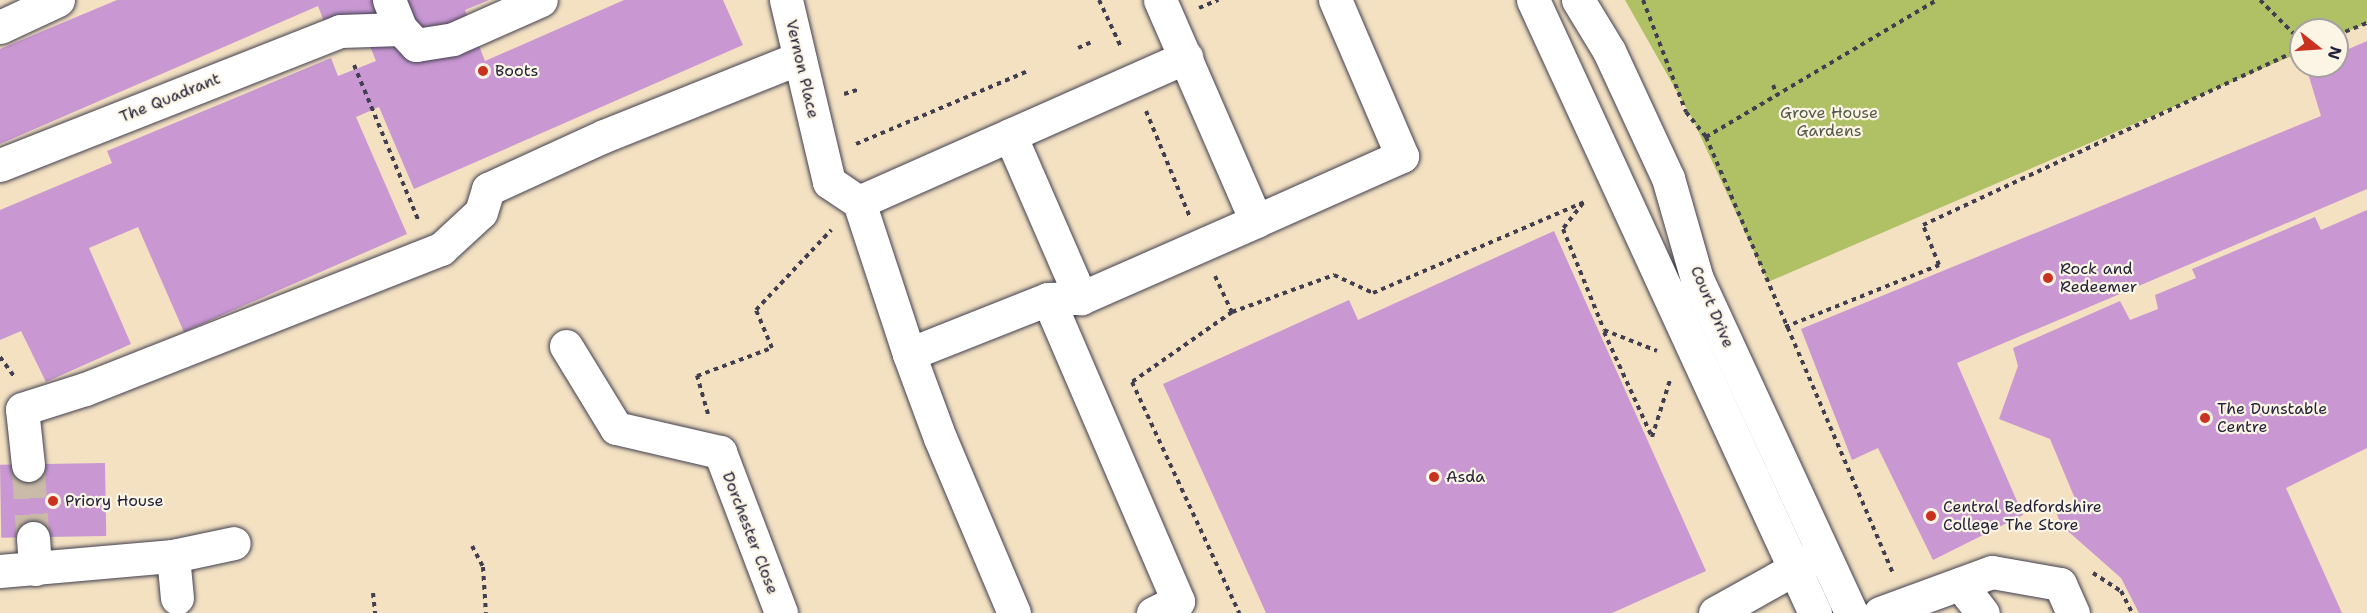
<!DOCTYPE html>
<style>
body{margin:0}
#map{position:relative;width:2367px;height:613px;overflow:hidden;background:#f3e1c2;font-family:"Shantell Sans",sans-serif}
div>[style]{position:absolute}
.green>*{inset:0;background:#b0c165}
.building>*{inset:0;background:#c998d3;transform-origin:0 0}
.minor-tunnel>*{height:33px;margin-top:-16.5px;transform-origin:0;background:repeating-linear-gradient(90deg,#c9bba7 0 33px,transparent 0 49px)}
.path>*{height:4px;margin-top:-2px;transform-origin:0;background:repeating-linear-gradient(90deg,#413f4f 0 4.5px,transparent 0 9px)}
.roads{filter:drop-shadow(0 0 2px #413f4f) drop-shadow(0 0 2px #413f4f)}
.minor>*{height:33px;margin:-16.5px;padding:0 16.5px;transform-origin:16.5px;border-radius:16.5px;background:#fff}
.dots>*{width:16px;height:16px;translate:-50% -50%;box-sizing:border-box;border:3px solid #fcf5e5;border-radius:50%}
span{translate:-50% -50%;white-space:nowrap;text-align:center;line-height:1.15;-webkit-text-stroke:4.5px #fcf5e5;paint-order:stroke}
.street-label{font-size:16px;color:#22223b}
.poi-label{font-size:16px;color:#22223b}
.left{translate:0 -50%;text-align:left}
.park-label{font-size:16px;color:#545a4a}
.north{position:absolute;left:2289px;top:18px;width:60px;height:60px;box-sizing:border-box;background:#fcf5e5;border:2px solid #a5a1a1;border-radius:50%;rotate:107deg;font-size:16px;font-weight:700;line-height:24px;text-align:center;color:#22223b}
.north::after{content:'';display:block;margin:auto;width:21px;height:27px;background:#c8321e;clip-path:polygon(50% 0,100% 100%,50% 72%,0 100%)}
</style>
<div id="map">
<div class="green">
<div style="clip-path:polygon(1625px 0,2367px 0,2367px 23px,2337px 36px,2337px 30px,2301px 30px,2301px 52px,1768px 282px,1693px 120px)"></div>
</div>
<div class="building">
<div style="clip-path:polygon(117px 0,489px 0,465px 10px,485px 61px,624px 0,723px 0,743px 45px,414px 189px,379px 107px,356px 117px,407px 234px,184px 332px,138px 227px,89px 248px,131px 344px,46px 382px,21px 331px,0 340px,0 210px,112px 163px,107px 151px,331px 58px,338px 76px,376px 61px,366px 36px,335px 50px,318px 6px,0 144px,0 49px)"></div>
<div style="clip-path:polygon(2367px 41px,2367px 189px,1957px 363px,2023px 515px,1933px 560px,1878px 448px,1852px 460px,1801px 329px,2321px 116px,2306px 67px,2337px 66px,2337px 54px)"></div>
<div style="clip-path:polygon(2367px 210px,2367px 448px,2286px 488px,2342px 613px,2139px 613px,2121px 578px,2061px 525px,2055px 509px,2076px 501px,2050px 439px,1999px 419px,2018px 366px,2013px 348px,2120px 301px,2130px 320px,2158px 309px,2155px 295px,2196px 278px,2192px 269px,2315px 217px,2321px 230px)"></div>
<div style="clip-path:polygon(1554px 231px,1706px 571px,1612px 613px,1266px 613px,1163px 384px,1349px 300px,1358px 320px)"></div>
<div style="left:105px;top:463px;width:73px;height:105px;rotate:89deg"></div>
</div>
<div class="minor-tunnel">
<div style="left:28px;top:465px;width:73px;rotate:86.1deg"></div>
</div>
<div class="path">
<div style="left:1099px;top:0;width:52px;rotate:64.9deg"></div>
<div style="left:1643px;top:0;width:120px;rotate:69deg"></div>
<div style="left:1686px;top:112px;width:32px;rotate:51deg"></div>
<div style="left:1706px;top:137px;width:474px;rotate:66.8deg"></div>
<div style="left:2260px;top:0;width:58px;rotate:45deg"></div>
<div style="left:1199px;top:8px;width:21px;rotate:-23deg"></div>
<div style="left:2337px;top:35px;width:32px;rotate:-22deg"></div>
<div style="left:1078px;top:48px;width:17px;rotate:-24deg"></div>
<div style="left:354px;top:65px;width:170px;rotate:67.5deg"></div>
<div style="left:1773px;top:85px;width:11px;rotate:68deg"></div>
<div style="left:844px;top:94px;width:14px;rotate:-17deg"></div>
<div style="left:1146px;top:111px;width:113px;rotate:67.5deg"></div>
<div style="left:1706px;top:137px;width:269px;rotate:-30.7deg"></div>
<div style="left:856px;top:144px;width:185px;rotate:-23deg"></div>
<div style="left:1583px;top:203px;width:33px;rotate:128deg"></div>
<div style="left:1563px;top:229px;width:109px;rotate:67.9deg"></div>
<div style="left:1604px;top:330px;width:57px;rotate:21.6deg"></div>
<div style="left:1215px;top:276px;width:40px;rotate:65deg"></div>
<div style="left:1232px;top:312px;width:109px;rotate:-19.9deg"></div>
<div style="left:1334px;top:275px;width:43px;rotate:24.8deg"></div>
<div style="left:1373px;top:293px;width:230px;rotate:-23.3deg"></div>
<div style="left:1232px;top:312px;width:122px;rotate:145deg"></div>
<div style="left:1132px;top:382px;width:255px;rotate:65.1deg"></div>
<div style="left:1785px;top:327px;width:166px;rotate:-21.9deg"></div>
<div style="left:1939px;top:265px;width:43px;rotate:-111.8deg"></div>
<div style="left:1923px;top:225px;width:417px;rotate:-25deg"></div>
<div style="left:1604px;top:332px;width:115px;rotate:65.4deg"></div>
<div style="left:1652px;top:437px;width:60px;rotate:-72.5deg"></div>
<div style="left:0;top:357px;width:24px;rotate:54deg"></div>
<div style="left:708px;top:414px;width:40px;rotate:-106deg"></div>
<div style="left:697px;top:376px;width:80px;rotate:-20.5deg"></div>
<div style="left:772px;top:348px;width:41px;rotate:-112.8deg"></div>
<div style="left:756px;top:310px;width:110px;rotate:-46.8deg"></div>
<div style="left:472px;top:546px;width:24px;rotate:62deg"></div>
<div style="left:483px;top:567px;width:46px;rotate:86.3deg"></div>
<div style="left:2093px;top:573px;width:33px;rotate:33deg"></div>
<div style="left:2121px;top:591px;width:25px;rotate:63deg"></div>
<div style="left:373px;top:593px;width:20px;rotate:84deg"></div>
</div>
<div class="roads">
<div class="minor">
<div style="left:389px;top:0;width:31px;rotate:68deg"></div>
<div style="left:401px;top:29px;width:22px;rotate:47deg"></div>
<div style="left:416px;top:45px;width:37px;rotate:-9deg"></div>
<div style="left:453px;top:39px;width:96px;rotate:-23.9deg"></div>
<div style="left:786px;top:0;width:187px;rotate:76.7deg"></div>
<div style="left:829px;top:182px;width:36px;rotate:34deg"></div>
<div style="left:1160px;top:0;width:241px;rotate:66.5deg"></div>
<div style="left:1256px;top:221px;width:160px;rotate:-24deg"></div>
<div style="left:1402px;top:156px;width:170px;rotate:-113.2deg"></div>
<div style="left:1533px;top:0;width:675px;rotate:65.3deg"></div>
<div style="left:1578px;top:0;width:60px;rotate:58.7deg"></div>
<div style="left:1609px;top:51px;width:140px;rotate:65.1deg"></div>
<div style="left:1668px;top:178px;width:105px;rotate:74deg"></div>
<div style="left:1697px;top:279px;width:368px;rotate:65.2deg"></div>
<div style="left:0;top:27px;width:64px;rotate:-25deg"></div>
<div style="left:1010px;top:135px;width:178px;rotate:66.5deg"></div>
<div style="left:0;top:165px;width:365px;rotate:-21.5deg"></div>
<div style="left:340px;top:31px;width:61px;rotate:-1.9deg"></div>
<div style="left:1048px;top:299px;width:329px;rotate:66.7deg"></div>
<div style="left:1178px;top:601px;width:28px;rotate:154deg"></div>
<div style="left:566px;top:346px;width:96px;rotate:58.6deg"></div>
<div style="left:616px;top:428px;width:107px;rotate:13deg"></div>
<div style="left:720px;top:452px;width:172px;rotate:69.2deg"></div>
<div style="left:909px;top:354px;width:160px;rotate:-108.2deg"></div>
<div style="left:859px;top:202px;width:358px;rotate:-23.9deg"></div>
<div style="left:28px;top:465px;width:56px;rotate:-96.1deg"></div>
<div style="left:22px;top:409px;width:66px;rotate:-17.6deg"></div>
<div style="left:85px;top:389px;width:383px;rotate:-21.5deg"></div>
<div style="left:441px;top:249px;width:54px;rotate:-42.8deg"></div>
<div style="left:481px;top:212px;width:24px;rotate:-73deg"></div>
<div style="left:488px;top:189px;width:128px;rotate:-24.6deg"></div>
<div style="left:604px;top:136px;width:210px;rotate:-21.8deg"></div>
<div style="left:33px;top:538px;width:31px;rotate:86deg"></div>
<div style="left:173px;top:556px;width:62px;rotate:-12deg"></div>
<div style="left:0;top:571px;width:174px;rotate:-5deg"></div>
<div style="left:173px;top:556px;width:42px;rotate:84.6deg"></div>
<div style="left:1960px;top:584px;width:37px;rotate:52deg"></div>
<div style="left:1014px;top:613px;width:190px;rotate:-112.9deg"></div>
<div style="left:940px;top:438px;width:90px;rotate:-110.3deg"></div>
<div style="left:909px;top:354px;width:149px;rotate:-21.6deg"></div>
<div style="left:1048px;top:299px;width:33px;rotate:-2deg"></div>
<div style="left:1081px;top:298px;width:191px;rotate:-23.7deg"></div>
<div style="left:1715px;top:613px;width:113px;rotate:-29.1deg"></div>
<div style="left:1880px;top:613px;width:119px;rotate:-20.1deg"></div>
<div style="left:1992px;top:572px;width:69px;rotate:10deg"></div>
<div style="left:2060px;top:584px;width:32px;rotate:66deg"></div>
</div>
</div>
<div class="dots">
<div style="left:483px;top:71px;background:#c8321e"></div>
<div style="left:2048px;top:278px;background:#c8321e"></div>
<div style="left:2205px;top:418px;background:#c8321e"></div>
<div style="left:1434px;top:477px;background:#c8321e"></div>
<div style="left:53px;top:501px;background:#c8321e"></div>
<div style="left:1931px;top:516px;background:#c8321e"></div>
</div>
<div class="street-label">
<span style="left:802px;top:69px;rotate:77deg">Vernon Place</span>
<span style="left:170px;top:98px;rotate:-22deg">The Quadrant</span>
<span style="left:1712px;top:307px;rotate:67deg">Court Drive</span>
<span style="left:750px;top:533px;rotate:69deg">Dorchester Close</span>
</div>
<div class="poi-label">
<span class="left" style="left:495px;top:71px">Boots</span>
<span class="left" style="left:2060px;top:278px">Rock and<br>Redeemer</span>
<span class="left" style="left:2217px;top:418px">The Dunstable<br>Centre</span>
<span class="left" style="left:1446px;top:477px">Asda</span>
<span class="left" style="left:65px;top:501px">Priory House</span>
<span class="left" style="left:1943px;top:516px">Central Bedfordshire<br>College The Store</span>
</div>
<div class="park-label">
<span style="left:1829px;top:122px">Grove House<br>Gardens</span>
</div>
<div class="north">N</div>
</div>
